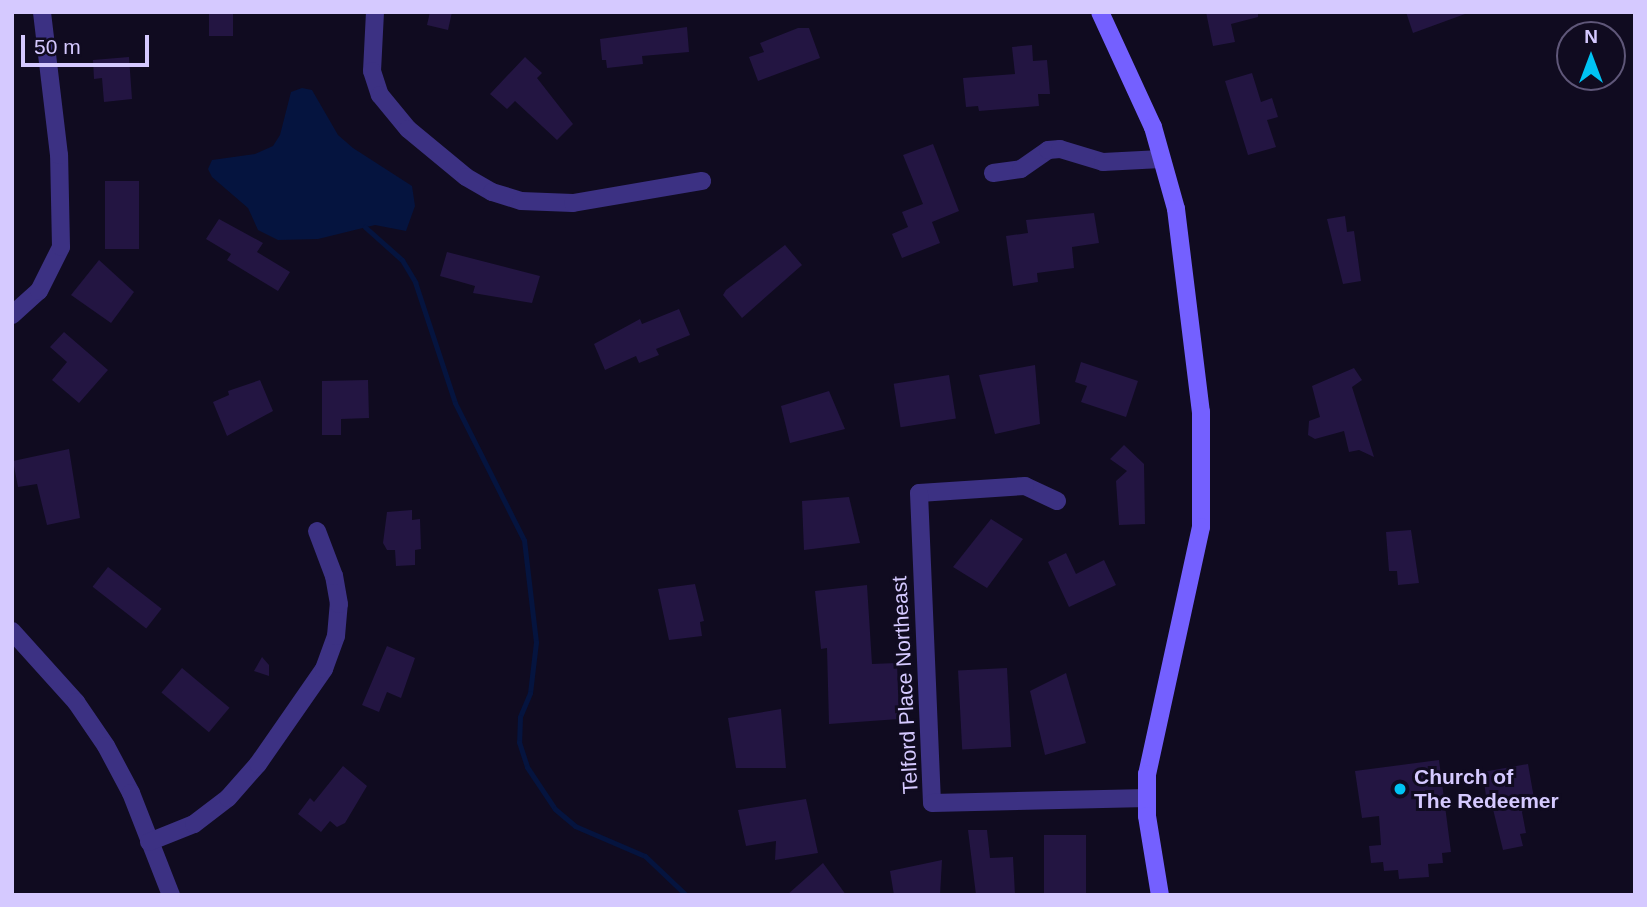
<!DOCTYPE html>
<style>
body{margin:0}
#map{position:relative;width:1647px;height:907px;overflow:hidden;background:#100b20;font-family:Arial,sans-serif}
div>[style]{position:absolute}
.water>*{inset:0;background:#05143f}
.stream>*{height:5px;margin:-2.5px;padding:0 2.5px;transform-origin:2.5px;border-radius:2.5px;background:#05143f}
.building>*{inset:0;background:#231542;transform-origin:0 0}
.street>*{height:18px;margin:-9px;padding:0 9px;transform-origin:9px;border-radius:9px;background:#3c3183}
.secondary>*{height:18px;margin:-9px;padding:0 9px;transform-origin:9px;border-radius:9px;background:#7460ff}
.dots>*{width:19px;height:19px;translate:-50% -50%;box-sizing:border-box;border:4px solid #100b20;border-radius:50%}
span{translate:-50% -50%;white-space:nowrap;text-align:center;line-height:1.15;-webkit-text-stroke:6px #100b20;paint-order:stroke}
.street-label{font-size:21px;color:#d5c9ff}
.poi-label{font-size:21px;color:#d5c9ff;font-weight:700}
.left{translate:0 -50%;text-align:left}
.frame{position:absolute;inset:0;border:14px solid #d5c9ff;pointer-events:none}
.north{position:absolute;left:1556px;top:21px;width:70px;height:70px;box-sizing:border-box;background:#100b20;border:2px solid #5f5779;border-radius:50%;rotate:0deg;font-size:19px;font-weight:700;line-height:28px;text-align:center;color:#d5c9ff}
.north::after{content:'';display:block;margin:auto;width:24px;height:32px;background:#00c4f4;clip-path:polygon(50% 0,100% 100%,50% 72%,0 100%)}
.scale{position:absolute;left:21px;top:35px;width:128px;height:32px;box-sizing:border-box;border:4px solid #d5c9ff;border-top:0;padding-left:9px;font-size:21px;line-height:24px;white-space:nowrap;color:#d5c9ff;-webkit-text-stroke:5px #100b20;paint-order:stroke}
</style>
<div id="map">
<div class="water">
<div style="clip-path:polygon(302px 88px,312px 90px,338px 135px,353px 148px,412px 186px,415px 206px,406px 231px,375px 225px,318px 239px,278px 240px,258px 230px,248px 208px,212px 177px,208px 169px,212px 160px,255px 154px,273px 146px,280px 135px,291px 92px)"></div>
</div>
<div class="stream">
<div style="left:365px;top:227px;width:50px;rotate:41.7deg"></div>
<div style="left:402px;top:260px;width:26px;rotate:59deg"></div>
<div style="left:415px;top:282px;width:127px;rotate:71.7deg"></div>
<div style="left:455px;top:403px;width:153px;rotate:63.3deg"></div>
<div style="left:524px;top:540px;width:103px;rotate:83.3deg"></div>
<div style="left:536px;top:642px;width:51px;rotate:96.7deg"></div>
<div style="left:530px;top:693px;width:26px;rotate:113deg"></div>
<div style="left:520px;top:717px;width:25px;rotate:92deg"></div>
<div style="left:519px;top:742px;width:26px;rotate:72deg"></div>
<div style="left:527px;top:767px;width:50px;rotate:56.3deg"></div>
<div style="left:555px;top:809px;width:26px;rotate:40deg"></div>
<div style="left:575px;top:826px;width:76px;rotate:23.2deg"></div>
<div style="left:645px;top:856px;width:57px;rotate:43.6deg"></div>
</div>
<div class="building">
<div style="left:209px;top:12px;width:24px;height:24px"></div>
<div style="clip-path:polygon(430px 12px,452px 12px,448px 30px,427px 25px)"></div>
<div style="clip-path:polygon(1206px 12px,1258px 12px,1258px 17px,1231px 24px,1235px 42px,1213px 46px)"></div>
<div style="clip-path:polygon(1406px 12px,1465px 12px,1465px 14px,1413px 33px)"></div>
<div style="clip-path:polygon(687px 27px,689px 52px,642px 56px,643px 64px,607px 68px,606px 60px,602px 60px,600px 39px)"></div>
<div style="clip-path:polygon(798px 28px,809px 28px,820px 58px,758px 81px,749px 57px,764px 52px,760px 43px)"></div>
<div style="clip-path:polygon(1032px 45px,1033px 61px,1047px 60px,1050px 94px,1038px 94px,1039px 106px,979px 111px,978px 106px,966px 107px,963px 78px,1015px 74px,1012px 47px)"></div>
<div style="clip-path:polygon(129px 57px,132px 99px,104px 102px,102px 78px,94px 79px,93px 60px)"></div>
<div style="clip-path:polygon(525px 57px,542px 73px,537px 78px,573px 124px,557px 140px,515px 101px,507px 109px,490px 94px)"></div>
<div style="clip-path:polygon(1252px 73px,1261px 102px,1272px 98px,1278px 117px,1267px 120px,1276px 147px,1248px 155px,1225px 81px)"></div>
<div style="clip-path:polygon(933px 144px,959px 211px,932px 222px,940px 243px,902px 258px,892px 234px,908px 227px,902px 212px,923px 204px,903px 155px)"></div>
<div style="left:105px;top:181px;width:34px;height:68px"></div>
<div style="clip-path:polygon(1094px 213px,1099px 243px,1072px 247px,1074px 268px,1037px 273px,1038px 282px,1013px 286px,1006px 236px,1028px 233px,1026px 220px)"></div>
<div style="clip-path:polygon(1345px 216px,1347px 232px,1354px 231px,1361px 281px,1343px 284px,1327px 219px)"></div>
<div style="clip-path:polygon(219px 219px,263px 243px,257px 252px,290px 272px,278px 291px,227px 260px,231px 254px,206px 239px)"></div>
<div style="clip-path:polygon(785px 245px,802px 265px,742px 318px,723px 295px,726px 290px)"></div>
<div style="clip-path:polygon(447px 252px,540px 276px,532px 303px,473px 293px,475px 286px,440px 276px)"></div>
<div style="clip-path:polygon(99px 260px,134px 292px,111px 323px,71px 295px)"></div>
<div style="clip-path:polygon(679px 309px,690px 335px,656px 349px,659px 355px,639px 363px,636px 356px,605px 370px,594px 344px,640px 319px,642px 324px)"></div>
<div style="clip-path:polygon(64px 332px,108px 370px,79px 403px,52px 380px,67px 362px,50px 347px)"></div>
<div style="clip-path:polygon(1081px 362px,1138px 381px,1126px 417px,1081px 402px,1087px 386px,1075px 382px)"></div>
<div style="clip-path:polygon(1035px 365px,1040px 424px,995px 434px,979px 375px)"></div>
<div style="clip-path:polygon(1354px 368px,1362px 380px,1352px 387px,1374px 457px,1359px 450px,1349px 452px,1344px 431px,1315px 439px,1308px 435px,1309px 421px,1320px 417px,1312px 386px)"></div>
<div style="left:949px;top:375px;width:44px;height:56px;rotate:81deg"></div>
<div style="clip-path:polygon(260px 380px,273px 411px,227px 436px,213px 402px,229px 395px,228px 391px)"></div>
<div style="clip-path:polygon(368px 380px,369px 418px,341px 419px,341px 435px,322px 435px,322px 381px)"></div>
<div style="clip-path:polygon(829px 391px,845px 429px,790px 443px,781px 406px)"></div>
<div style="clip-path:polygon(1124px 445px,1144px 464px,1145px 524px,1119px 525px,1116px 481px,1127px 471px,1110px 459px)"></div>
<div style="clip-path:polygon(69px 449px,80px 518px,47px 525px,37px 484px,18px 487px,13px 461px)"></div>
<div style="clip-path:polygon(849px 497px,860px 543px,804px 550px,802px 501px)"></div>
<div style="clip-path:polygon(412px 510px,412px 520px,420px 519px,421px 549px,415px 550px,415px 565px,396px 566px,395px 550px,387px 550px,383px 543px,387px 512px)"></div>
<div style="clip-path:polygon(991px 519px,1023px 539px,987px 588px,953px 567px)"></div>
<div style="clip-path:polygon(1411px 530px,1419px 583px,1398px 585px,1397px 571px,1389px 571px,1386px 532px)"></div>
<div style="clip-path:polygon(1066px 553px,1076px 574px,1104px 560px,1116px 585px,1069px 607px,1048px 562px)"></div>
<div style="left:108px;top:567px;width:68px;height:25px;rotate:38deg"></div>
<div style="clip-path:polygon(695px 584px,704px 621px,700px 622px,702px 636px,669px 640px,658px 589px)"></div>
<div style="clip-path:polygon(867px 585px,872px 664px,897px 663px,899px 719px,829px 724px,827px 648px,821px 649px,815px 591px)"></div>
<div style="clip-path:polygon(387px 646px,415px 658px,401px 698px,387px 692px,379px 712px,362px 705px)"></div>
<div style="clip-path:polygon(262px 657px,269px 665px,269px 676px,254px 671px)"></div>
<div style="left:182px;top:668px;width:62px;height:32px;rotate:40deg"></div>
<div style="left:1007px;top:668px;width:79px;height:49px;rotate:87deg"></div>
<div style="clip-path:polygon(1066px 673px,1086px 743px,1045px 755px,1030px 691px)"></div>
<div style="clip-path:polygon(781px 709px,786px 768px,736px 768px,728px 718px)"></div>
<div style="clip-path:polygon(1439px 760px,1451px 852px,1442px 853px,1443px 863px,1428px 864px,1429px 877px,1399px 879px,1398px 870px,1384px 871px,1383px 862px,1371px 863px,1369px 846px,1381px 845px,1379px 816px,1362px 818px,1355px 771px)"></div>
<div style="clip-path:polygon(1528px 764px,1535px 804px,1525px 806px,1522px 812px,1526px 833px,1520px 834px,1523px 846px,1503px 850px,1492px 805px,1487px 805px,1483px 772px)"></div>
<div style="clip-path:polygon(343px 766px,367px 786px,345px 823px,337px 827px,330px 821px,321px 832px,298px 814px,310px 798px,314px 802px)"></div>
<div style="clip-path:polygon(806px 799px,818px 853px,775px 860px,776px 841px,746px 846px,738px 810px)"></div>
<div style="clip-path:polygon(968px 830px,987px 830px,990px 858px,1013px 857px,1015px 895px,976px 895px)"></div>
<div style="left:1086px;top:835px;width:60px;height:42px;rotate:90deg"></div>
<div style="clip-path:polygon(942px 860px,940px 895px,894px 895px,890px 871px)"></div>
<div style="clip-path:polygon(823px 863px,846px 895px,787px 895px)"></div>
</div>
<div class="street">
<div style="left:375px;top:12px;width:59px;rotate:92.9deg"></div>
<div style="left:372px;top:71px;width:25px;rotate:72deg"></div>
<div style="left:380px;top:95px;width:44px;rotate:50.5deg"></div>
<div style="left:408px;top:129px;width:75px;rotate:39.6deg"></div>
<div style="left:466px;top:177px;width:30px;rotate:30deg"></div>
<div style="left:492px;top:192px;width:30px;rotate:17deg"></div>
<div style="left:521px;top:201px;width:52px;rotate:2.2deg"></div>
<div style="left:573px;top:203px;width:131px;rotate:-9.7deg"></div>
<div style="left:993px;top:173px;width:28px;rotate:-8deg"></div>
<div style="left:1021px;top:169px;width:33px;rotate:-35deg"></div>
<div style="left:1048px;top:150px;width:12px;rotate:-5deg"></div>
<div style="left:1060px;top:149px;width:45px;rotate:16.8deg"></div>
<div style="left:1103px;top:162px;width:58px;rotate:-3deg"></div>
<div style="left:12px;top:315px;width:36px;rotate:-42deg"></div>
<div style="left:39px;top:291px;width:49px;rotate:-63.4deg"></div>
<div style="left:61px;top:247px;width:92px;rotate:-91.2deg"></div>
<div style="left:59px;top:155px;width:144px;rotate:-96.8deg"></div>
<div style="left:1057px;top:501px;width:35px;rotate:-155deg"></div>
<div style="left:1025px;top:486px;width:106px;rotate:176.2deg"></div>
<div style="left:919px;top:493px;width:310px;rotate:87.6deg"></div>
<div style="left:932px;top:803px;width:215px;rotate:-1.3deg"></div>
<div style="left:12px;top:631px;width:96px;rotate:48deg"></div>
<div style="left:76px;top:702px;width:53px;rotate:55.7deg"></div>
<div style="left:106px;top:746px;width:53px;rotate:62deg"></div>
<div style="left:131px;top:793px;width:110px;rotate:68.6deg"></div>
<div style="left:149px;top:842px;width:48px;rotate:-21.8deg"></div>
<div style="left:194px;top:824px;width:43px;rotate:-37.4deg"></div>
<div style="left:228px;top:798px;width:45px;rotate:-48.6deg"></div>
<div style="left:258px;top:764px;width:116px;rotate:-55.2deg"></div>
<div style="left:324px;top:669px;width:35px;rotate:-70deg"></div>
<div style="left:336px;top:636px;width:32px;rotate:-85deg"></div>
<div style="left:339px;top:604px;width:28px;rotate:-100deg"></div>
<div style="left:334px;top:576px;width:48px;rotate:-110.7deg"></div>
</div>
<div class="secondary">
<div style="left:1100px;top:12px;width:127px;rotate:65.3deg"></div>
<div style="left:1153px;top:127px;width:85px;rotate:74.3deg"></div>
<div style="left:1176px;top:209px;width:205px;rotate:83deg"></div>
<div style="left:1201px;top:412px;width:115px;rotate:90deg"></div>
<div style="left:1201px;top:527px;width:253px;rotate:102.3deg"></div>
<div style="left:1147px;top:774px;width:42px;rotate:90deg"></div>
<div style="left:1147px;top:816px;width:80px;rotate:80.7deg"></div>
</div>
<div class="dots">
<div style="left:1400px;top:789px;background:#00c4f4"></div>
</div>
<div class="street-label">
<span style="left:905px;top:685px;rotate:-93deg">Telford Place Northeast</span>
</div>
<div class="poi-label">
<span class="left" style="left:1414px;top:789px">Church of<br>The Redeemer</span>
</div>
<div class="frame"></div>
<div class="north">N</div>
<div class="scale">50 m</div>
</div>
